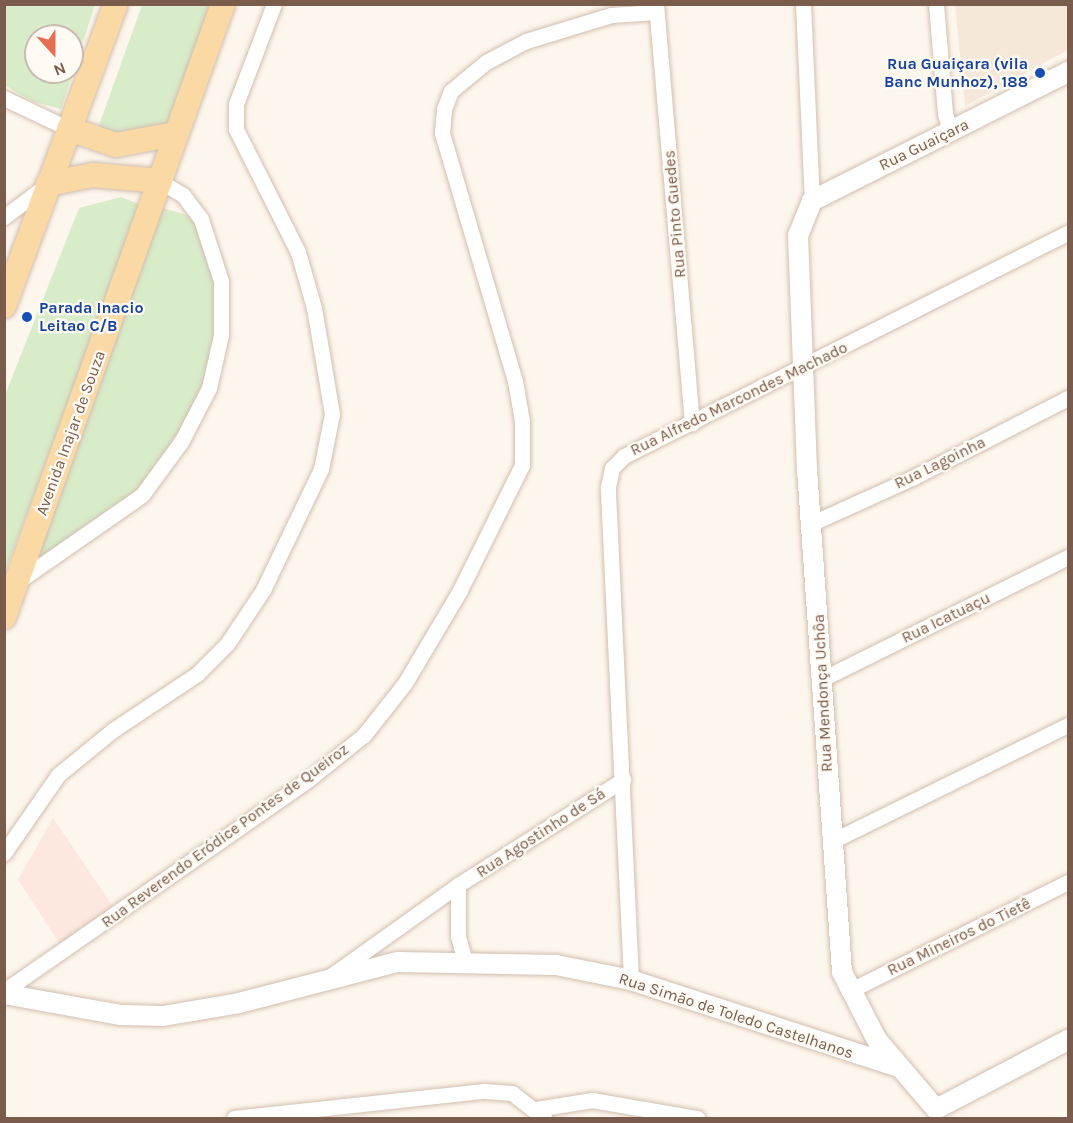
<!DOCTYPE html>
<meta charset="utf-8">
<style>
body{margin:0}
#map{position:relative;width:1073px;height:1123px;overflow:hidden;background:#fdf6ec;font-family:Karla,sans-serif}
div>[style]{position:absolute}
.residential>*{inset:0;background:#f5e8da}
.commercial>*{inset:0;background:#fde8e0}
.green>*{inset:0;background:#d8ecc9}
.roads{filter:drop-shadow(0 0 2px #d1beb0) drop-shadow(0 0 2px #d1beb0)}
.minor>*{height:15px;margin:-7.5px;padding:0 7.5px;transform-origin:7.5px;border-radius:7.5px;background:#fff}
.tertiary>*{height:20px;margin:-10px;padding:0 10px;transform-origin:10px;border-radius:10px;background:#fff}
.primary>*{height:24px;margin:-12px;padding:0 12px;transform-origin:12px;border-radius:12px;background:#fbd9a5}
.dots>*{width:16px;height:16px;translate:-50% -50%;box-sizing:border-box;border:3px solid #fffaf3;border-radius:50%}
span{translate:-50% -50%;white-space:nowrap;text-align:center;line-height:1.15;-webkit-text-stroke:4.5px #fffaf3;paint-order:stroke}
.transit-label{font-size:16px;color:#164399;font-weight:700}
.right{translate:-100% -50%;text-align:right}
.left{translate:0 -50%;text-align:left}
.street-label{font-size:16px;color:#7a5c4d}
.frame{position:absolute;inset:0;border:6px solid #7a5c4d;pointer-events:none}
.north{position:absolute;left:24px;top:24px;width:60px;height:60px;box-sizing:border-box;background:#fffaf3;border:2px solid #cabbb1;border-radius:50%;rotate:159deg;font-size:16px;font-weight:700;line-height:24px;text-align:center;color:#7a5c4d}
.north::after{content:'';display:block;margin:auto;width:21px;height:27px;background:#e76f51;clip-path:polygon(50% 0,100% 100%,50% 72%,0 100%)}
</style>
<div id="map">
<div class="residential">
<div style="clip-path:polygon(955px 5px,1068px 5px,1068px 50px,965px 106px)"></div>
</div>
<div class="commercial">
<div style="clip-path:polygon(53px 818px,114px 908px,60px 944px,18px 880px)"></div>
</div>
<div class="green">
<div style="clip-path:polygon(evenodd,4px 5px,95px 5px,61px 109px,31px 101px,5px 85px,4px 5px,36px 36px,72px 36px,72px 72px,36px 72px,36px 36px)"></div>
<div style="clip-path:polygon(142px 5px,220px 5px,174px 129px,143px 136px,97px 131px)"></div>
<div style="clip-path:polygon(121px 197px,142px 205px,5px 572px,5px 395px,79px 208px)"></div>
<div style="clip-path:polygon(152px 205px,201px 219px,212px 246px,221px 335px,194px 417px,142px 495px,17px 582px)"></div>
</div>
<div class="roads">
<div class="minor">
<div style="left:656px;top:4px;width:421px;rotate:85.1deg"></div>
<div style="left:803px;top:4px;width:197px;rotate:87.4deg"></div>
<div style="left:936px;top:4px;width:109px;rotate:85.3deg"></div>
<div style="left:945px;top:113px;width:20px;rotate:75deg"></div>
<div style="left:4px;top:98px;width:72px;rotate:25.5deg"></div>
<div style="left:4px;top:217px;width:55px;rotate:-36.9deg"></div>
<div style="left:810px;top:524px;width:114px;rotate:-24.3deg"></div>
<div style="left:914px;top:477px;width:173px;rotate:-27.2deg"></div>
<div style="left:17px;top:582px;width:152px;rotate:-34.8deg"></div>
<div style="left:142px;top:495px;width:66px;rotate:-53.7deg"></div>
<div style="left:181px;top:442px;width:61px;rotate:-62.6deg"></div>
<div style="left:209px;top:388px;width:54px;rotate:-77.2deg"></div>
<div style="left:221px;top:335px;width:54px;rotate:-90deg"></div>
<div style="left:221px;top:281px;width:65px;rotate:-107.9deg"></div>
<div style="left:201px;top:219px;width:30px;rotate:-127deg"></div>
<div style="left:183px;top:195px;width:27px;rotate:-149deg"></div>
<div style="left:822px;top:679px;width:275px;rotate:-26.4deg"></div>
<div style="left:832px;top:841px;width:263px;rotate:-26.2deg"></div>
<div style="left:4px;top:853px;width:95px;rotate:-55.3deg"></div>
<div style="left:58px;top:775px;width:71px;rotate:-39.3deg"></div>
<div style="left:113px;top:730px;width:101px;rotate:-33.7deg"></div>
<div style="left:197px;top:674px;width:42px;rotate:-45deg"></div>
<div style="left:227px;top:644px;width:65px;rotate:-56.3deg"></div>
<div style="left:263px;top:590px;width:134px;rotate:-64.4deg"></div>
<div style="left:321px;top:469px;width:56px;rotate:-78.7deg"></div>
<div style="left:332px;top:414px;width:108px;rotate:-99.6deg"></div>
<div style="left:314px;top:308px;width:58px;rotate:-105.9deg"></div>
<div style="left:298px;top:252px;width:138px;rotate:-116.8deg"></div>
<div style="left:236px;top:129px;width:25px;rotate:-90deg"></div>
<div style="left:236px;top:104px;width:107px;rotate:-69.2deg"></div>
<div style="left:458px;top:885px;width:51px;rotate:90deg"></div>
<div style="left:458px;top:936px;width:27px;rotate:75deg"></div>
<div style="left:329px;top:977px;width:158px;rotate:-35.5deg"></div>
<div style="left:458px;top:885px;width:196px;rotate:-32.5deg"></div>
<div style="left:631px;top:980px;width:494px;rotate:-92.7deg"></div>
<div style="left:608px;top:487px;width:19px;rotate:-78deg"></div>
<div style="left:612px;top:468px;width:17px;rotate:-45deg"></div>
<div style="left:624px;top:456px;width:497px;rotate:-26.7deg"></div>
<div style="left:4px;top:991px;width:371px;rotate:-34.8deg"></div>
<div style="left:309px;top:779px;width:70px;rotate:-38.7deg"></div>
<div style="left:364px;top:735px;width:66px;rotate:-51.7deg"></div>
<div style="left:405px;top:683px;width:106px;rotate:-59.3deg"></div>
<div style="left:459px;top:592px;width:142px;rotate:-63.6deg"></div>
<div style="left:522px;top:465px;width:44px;rotate:-90deg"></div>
<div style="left:522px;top:421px;width:41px;rotate:-99.9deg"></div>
<div style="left:515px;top:381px;width:259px;rotate:-106.4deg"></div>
<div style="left:442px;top:133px;width:24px;rotate:-85deg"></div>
<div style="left:444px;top:109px;width:19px;rotate:-69deg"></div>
<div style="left:451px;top:91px;width:45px;rotate:-39.6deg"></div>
<div style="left:486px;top:62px;width:45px;rotate:-27.7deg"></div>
<div style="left:526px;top:41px;width:89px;rotate:-17deg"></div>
<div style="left:611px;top:15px;width:45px;rotate:-3.8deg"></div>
<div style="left:849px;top:991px;width:245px;rotate:-26.5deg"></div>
<div style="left:536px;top:1109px;width:57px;rotate:-9.1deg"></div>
<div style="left:592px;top:1100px;width:107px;rotate:9.7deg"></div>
<div style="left:234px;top:1118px;width:251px;rotate:-6.2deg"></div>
<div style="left:484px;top:1091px;width:28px;rotate:4deg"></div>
<div style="left:512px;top:1093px;width:41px;rotate:38deg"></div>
</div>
<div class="tertiary">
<div style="left:1068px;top:72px;width:287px;rotate:153.3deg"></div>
<div style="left:812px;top:201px;width:37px;rotate:112deg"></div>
<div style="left:798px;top:235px;width:234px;rotate:87.8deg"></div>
<div style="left:807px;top:469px;width:504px;rotate:86.02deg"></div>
<div style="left:842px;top:972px;width:76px;rotate:62.8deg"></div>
<div style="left:877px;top:1040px;width:91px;rotate:49.5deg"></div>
<div style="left:936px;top:1109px;width:149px;rotate:-27.6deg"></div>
<div style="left:4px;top:994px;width:119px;rotate:10.2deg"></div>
<div style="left:121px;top:1015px;width:42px;rotate:1.4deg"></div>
<div style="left:163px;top:1016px;width:77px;rotate:-9.7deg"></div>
<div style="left:239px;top:1003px;width:164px;rotate:-14.5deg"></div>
<div style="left:398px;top:962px;width:158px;rotate:1.1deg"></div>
<div style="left:556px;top:965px;width:76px;rotate:11.3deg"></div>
<div style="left:631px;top:980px;width:282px;rotate:18deg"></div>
</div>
<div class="primary">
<div style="left:69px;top:129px;width:50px;rotate:18.8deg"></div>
<div style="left:116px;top:145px;width:60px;rotate:-10.6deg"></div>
<div style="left:48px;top:184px;width:46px;rotate:-11.3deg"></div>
<div style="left:93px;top:175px;width:67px;rotate:5.1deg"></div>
<div style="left:4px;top:306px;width:322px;rotate:-69.7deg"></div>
<div style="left:4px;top:617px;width:651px;rotate:-70.34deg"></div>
</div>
</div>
<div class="dots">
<div style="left:1040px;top:73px;background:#1a4fb4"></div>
<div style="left:27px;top:317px;background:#1a4fb4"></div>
</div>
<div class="transit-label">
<span class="right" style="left:1028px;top:73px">Rua Guaiçara (vila<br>Banc Munhoz), 188</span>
<span class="left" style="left:39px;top:317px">Parada Inacio<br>Leitao C/B</span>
</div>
<div class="street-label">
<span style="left:924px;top:145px;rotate:-26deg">Rua Guaiçara</span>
<span style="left:675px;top:214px;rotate:-95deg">Rua Pinto Guedes</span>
<span style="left:739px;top:399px;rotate:-26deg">Rua Alfredo Marcondes Machado</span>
<span style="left:71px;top:433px;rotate:-70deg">Avenida Inajar de Souza</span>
<span style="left:940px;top:463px;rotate:-26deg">Rua Lagoinha</span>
<span style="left:946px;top:618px;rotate:-26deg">Rua Icatuaçu</span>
<span style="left:823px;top:693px;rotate:-93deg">Rua Mendonça Uchôa</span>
<span style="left:541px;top:833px;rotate:-33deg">Rua Agostinho de Sá</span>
<span style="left:225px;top:836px;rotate:-36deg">Rua Reverendo Eródice Pontes de Queiroz</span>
<span style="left:959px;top:937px;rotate:-26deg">Rua Mineiros do Tietê</span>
<span style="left:736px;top:1016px;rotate:18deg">Rua Simão de Toledo Castelhanos</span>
</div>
<div class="frame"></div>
<div class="north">N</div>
</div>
